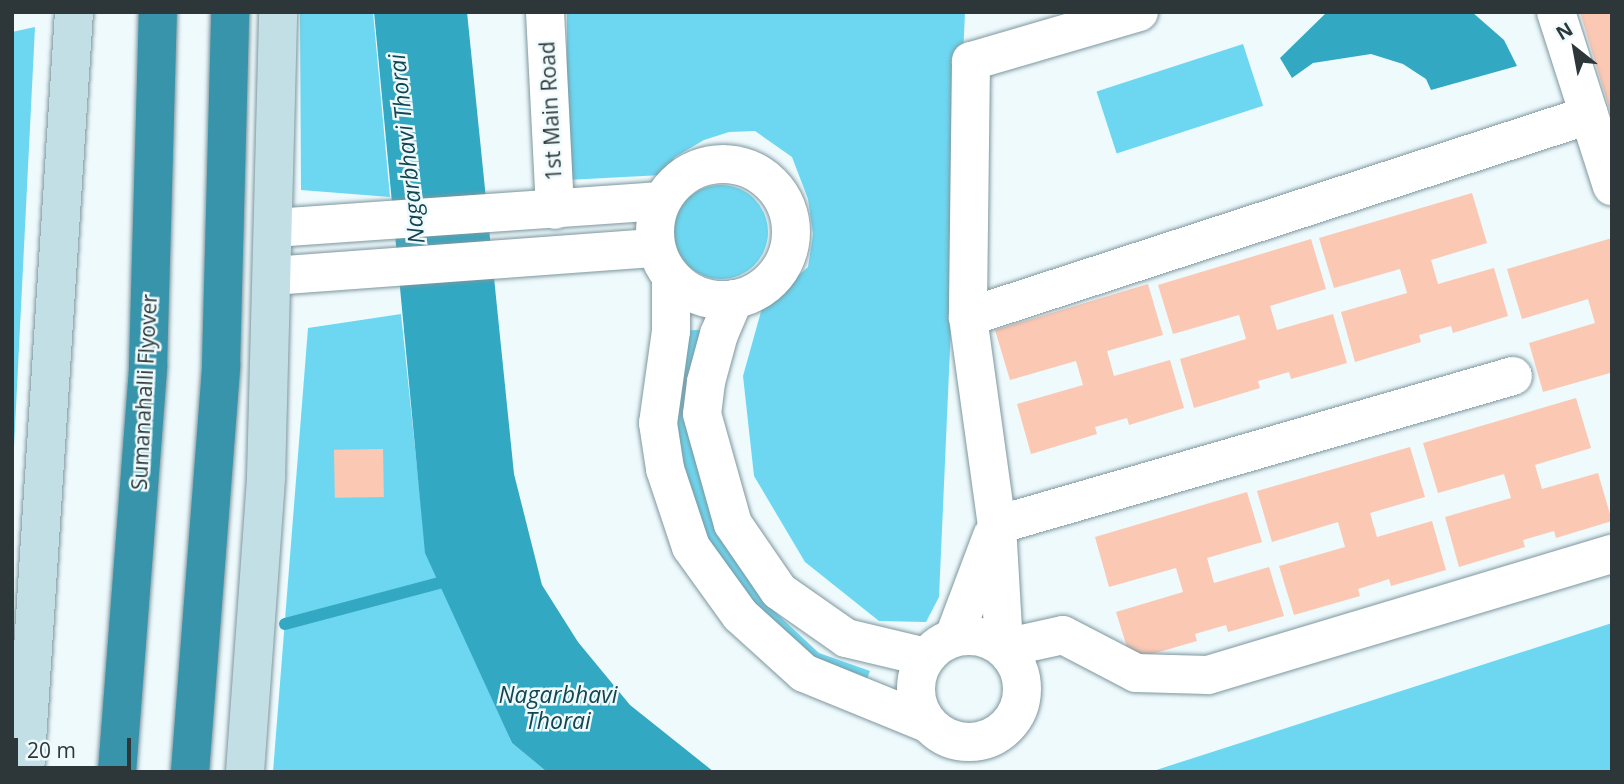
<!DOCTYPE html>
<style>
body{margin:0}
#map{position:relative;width:1624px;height:784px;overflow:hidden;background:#effafd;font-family:"Open Sans",sans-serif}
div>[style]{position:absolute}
.green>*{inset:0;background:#6dd7f1;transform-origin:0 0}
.round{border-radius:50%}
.water>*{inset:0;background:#33a8c2}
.stream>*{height:12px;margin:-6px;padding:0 6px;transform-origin:6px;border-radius:6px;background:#33a8c2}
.building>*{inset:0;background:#fbc8b4;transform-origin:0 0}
.roads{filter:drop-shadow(0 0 2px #7d979e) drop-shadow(0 0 2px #7d979e)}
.street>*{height:38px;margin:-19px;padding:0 19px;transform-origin:19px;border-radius:19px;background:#fff}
.street>.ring{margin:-19px;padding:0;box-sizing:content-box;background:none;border:38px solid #fff;border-radius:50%}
.secondary>*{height:38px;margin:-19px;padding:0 19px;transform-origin:19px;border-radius:19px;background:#c3dfe6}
.highway>*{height:38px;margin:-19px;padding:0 19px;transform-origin:19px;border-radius:19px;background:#3794aa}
span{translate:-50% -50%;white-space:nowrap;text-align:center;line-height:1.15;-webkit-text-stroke:5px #effafd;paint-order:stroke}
.street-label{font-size:21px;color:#2d373a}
.water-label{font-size:23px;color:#134550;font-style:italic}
.frame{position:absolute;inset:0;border:14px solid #2d373a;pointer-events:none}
.north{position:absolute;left:1540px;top:14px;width:70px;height:70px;-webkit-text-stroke:5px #effafd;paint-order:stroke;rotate:329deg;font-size:19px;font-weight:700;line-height:28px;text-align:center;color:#2d373a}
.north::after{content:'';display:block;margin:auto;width:24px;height:32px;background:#2d373a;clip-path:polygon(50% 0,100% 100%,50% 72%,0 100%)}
.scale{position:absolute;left:14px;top:738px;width:117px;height:32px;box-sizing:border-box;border:4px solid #2d373a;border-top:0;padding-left:9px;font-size:21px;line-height:24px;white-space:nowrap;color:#2d373a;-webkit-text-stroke:5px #effafd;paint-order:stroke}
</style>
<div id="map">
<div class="green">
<div style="clip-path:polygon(300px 12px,373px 12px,390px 197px,301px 190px)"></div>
<div style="clip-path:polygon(567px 12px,965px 12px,939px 597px,926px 622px,879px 621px,805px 562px,754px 476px,743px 376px,762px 308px,808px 267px,813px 234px,808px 199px,792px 157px,755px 131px,729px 132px,704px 140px,675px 157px,662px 175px,567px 180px)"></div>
<div style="clip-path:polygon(35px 27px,12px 487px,12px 32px)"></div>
<div style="left:1243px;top:44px;width:65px;height:154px;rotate:72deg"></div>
<div class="round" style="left:674px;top:185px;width:94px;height:94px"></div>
<div style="clip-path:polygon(401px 314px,426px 553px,512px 743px,547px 772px,273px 772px,308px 328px)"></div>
<div style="clip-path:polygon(707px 329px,720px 530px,761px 599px,819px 653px,870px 671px,866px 682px,810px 663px,748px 607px,705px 538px,680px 465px,673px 418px,683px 331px)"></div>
<div style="clip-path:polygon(1612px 623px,1612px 772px,1150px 772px)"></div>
</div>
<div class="water">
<div style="clip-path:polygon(374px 12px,467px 12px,514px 474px,542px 585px,578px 642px,630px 705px,714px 772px,547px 772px,512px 743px,425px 553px)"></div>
<div style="clip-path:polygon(1327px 12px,1472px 12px,1504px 40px,1517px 66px,1431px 90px,1426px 79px,1403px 64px,1371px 54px,1313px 63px,1292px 78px,1280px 58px)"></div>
</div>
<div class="stream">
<div style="left:285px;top:624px;width:175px;rotate:-14.9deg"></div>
</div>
<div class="building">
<div style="clip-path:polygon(1580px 12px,1612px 12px,1612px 114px,1611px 114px)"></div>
<div style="clip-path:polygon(1472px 193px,1487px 243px,1431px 260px,1438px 284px,1494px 268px,1508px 316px,1453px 333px,1451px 326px,1419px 335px,1421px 342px,1355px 362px,1341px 312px,1407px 293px,1400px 269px,1334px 288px,1319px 238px)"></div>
<div style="clip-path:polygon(1612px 238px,1610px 373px,1543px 392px,1529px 343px,1595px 323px,1588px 299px,1522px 319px,1507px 269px)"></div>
<div style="clip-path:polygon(1311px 239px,1326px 289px,1270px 306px,1277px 330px,1333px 314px,1347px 363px,1291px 379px,1289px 372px,1258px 381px,1260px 388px,1194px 408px,1180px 359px,1246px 339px,1239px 315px,1173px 334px,1158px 285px)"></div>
<div style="clip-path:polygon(1148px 284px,1163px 335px,1107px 351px,1114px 376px,1170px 360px,1184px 408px,1129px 425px,1127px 418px,1095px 427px,1097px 434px,1031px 454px,1017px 404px,1083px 385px,1076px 361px,1010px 380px,995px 330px)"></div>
<div style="clip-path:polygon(1576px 398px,1591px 448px,1535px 465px,1542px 489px,1598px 473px,1612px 521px,1556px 538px,1554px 531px,1523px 540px,1525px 547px,1459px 567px,1445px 517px,1511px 498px,1504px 474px,1438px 493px,1423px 443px)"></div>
<div style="clip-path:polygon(1410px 447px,1425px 497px,1370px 513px,1377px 537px,1432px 521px,1446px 570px,1391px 586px,1389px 579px,1358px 589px,1360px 596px,1294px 615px,1279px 566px,1345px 547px,1338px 522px,1272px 542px,1257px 491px)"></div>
<div style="left:383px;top:449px;width:48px;height:49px;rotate:89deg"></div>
<div style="clip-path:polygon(1247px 492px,1262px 542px,1207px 558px,1214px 583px,1269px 567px,1284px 616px,1228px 632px,1226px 625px,1195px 634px,1197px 641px,1131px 660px,1116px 612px,1183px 592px,1176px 568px,1109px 587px,1095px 537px)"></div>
</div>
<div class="roads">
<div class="street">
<div style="left:545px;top:12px;width:198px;rotate:87.1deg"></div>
<div style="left:1139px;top:12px;width:175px;rotate:163.7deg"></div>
<div style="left:971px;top:61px;width:256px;rotate:90.7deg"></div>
<div style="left:968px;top:317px;width:653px;rotate:-18.02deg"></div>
<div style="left:1556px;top:12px;width:183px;rotate:72.2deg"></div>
<div class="ring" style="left:655px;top:164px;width:98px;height:98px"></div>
<div style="left:274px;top:228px;width:388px;rotate:-4deg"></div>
<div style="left:272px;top:276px;width:385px;rotate:-4.2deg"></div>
<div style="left:671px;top:278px;width:53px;rotate:90deg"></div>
<div style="left:671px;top:331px;width:93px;rotate:98deg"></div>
<div style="left:658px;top:423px;width:47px;rotate:81.3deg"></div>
<div style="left:665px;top:469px;width:82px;rotate:71.6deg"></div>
<div style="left:691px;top:547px;width:84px;rotate:54.2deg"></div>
<div style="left:740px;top:615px;width:86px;rotate:42.2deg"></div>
<div style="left:804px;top:673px;width:133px;rotate:22.1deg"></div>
<div style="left:734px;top:299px;width:38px;rotate:113deg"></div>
<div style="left:719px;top:334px;width:50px;rotate:105.2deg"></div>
<div style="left:706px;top:382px;width:32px;rotate:97deg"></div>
<div style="left:702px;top:414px;width:114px;rotate:74.3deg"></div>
<div style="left:733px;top:524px;width:81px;rotate:55.5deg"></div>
<div style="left:779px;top:591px;width:82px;rotate:35deg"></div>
<div style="left:846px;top:638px;width:82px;rotate:13.4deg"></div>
<div style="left:968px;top:317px;width:210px;rotate:82.1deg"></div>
<div style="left:997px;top:525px;width:123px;rotate:86.7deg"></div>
<div style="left:1004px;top:648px;width:60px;rotate:-12.4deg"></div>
<div style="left:1063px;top:635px;width:82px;rotate:27.5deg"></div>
<div style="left:1136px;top:673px;width:72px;rotate:1.6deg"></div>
<div style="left:1208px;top:675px;width:422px;rotate:-16.7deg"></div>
<div style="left:997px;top:525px;width:537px;rotate:-16.11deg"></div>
<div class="ring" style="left:916px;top:636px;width:68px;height:68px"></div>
<div style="left:954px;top:637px;width:108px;rotate:-69.4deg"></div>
</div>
<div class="secondary">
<div style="left:25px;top:772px;width:762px;rotate:-86.31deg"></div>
<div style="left:245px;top:772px;width:296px;rotate:-85.9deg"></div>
<div style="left:266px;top:477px;width:465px;rotate:-88.5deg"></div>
</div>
<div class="highway">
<div style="left:117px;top:772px;width:407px;rotate:-85.6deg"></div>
<div style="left:148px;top:366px;width:354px;rotate:-88.4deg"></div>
<div style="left:190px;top:772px;width:408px;rotate:-85.6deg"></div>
<div style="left:221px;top:365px;width:353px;rotate:-88.5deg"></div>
</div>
</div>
<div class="street-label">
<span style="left:550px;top:111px;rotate:-93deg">1st Main Road</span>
<span style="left:144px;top:392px;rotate:-87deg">Sumanahalli Flyover</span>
</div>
<div class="water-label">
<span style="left:406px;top:149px;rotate:-96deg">Nagarbhavi Thorai</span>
<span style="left:558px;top:707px">Nagarbhavi<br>Thorai</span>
</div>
<div class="frame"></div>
<div class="north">N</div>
<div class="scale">20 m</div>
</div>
